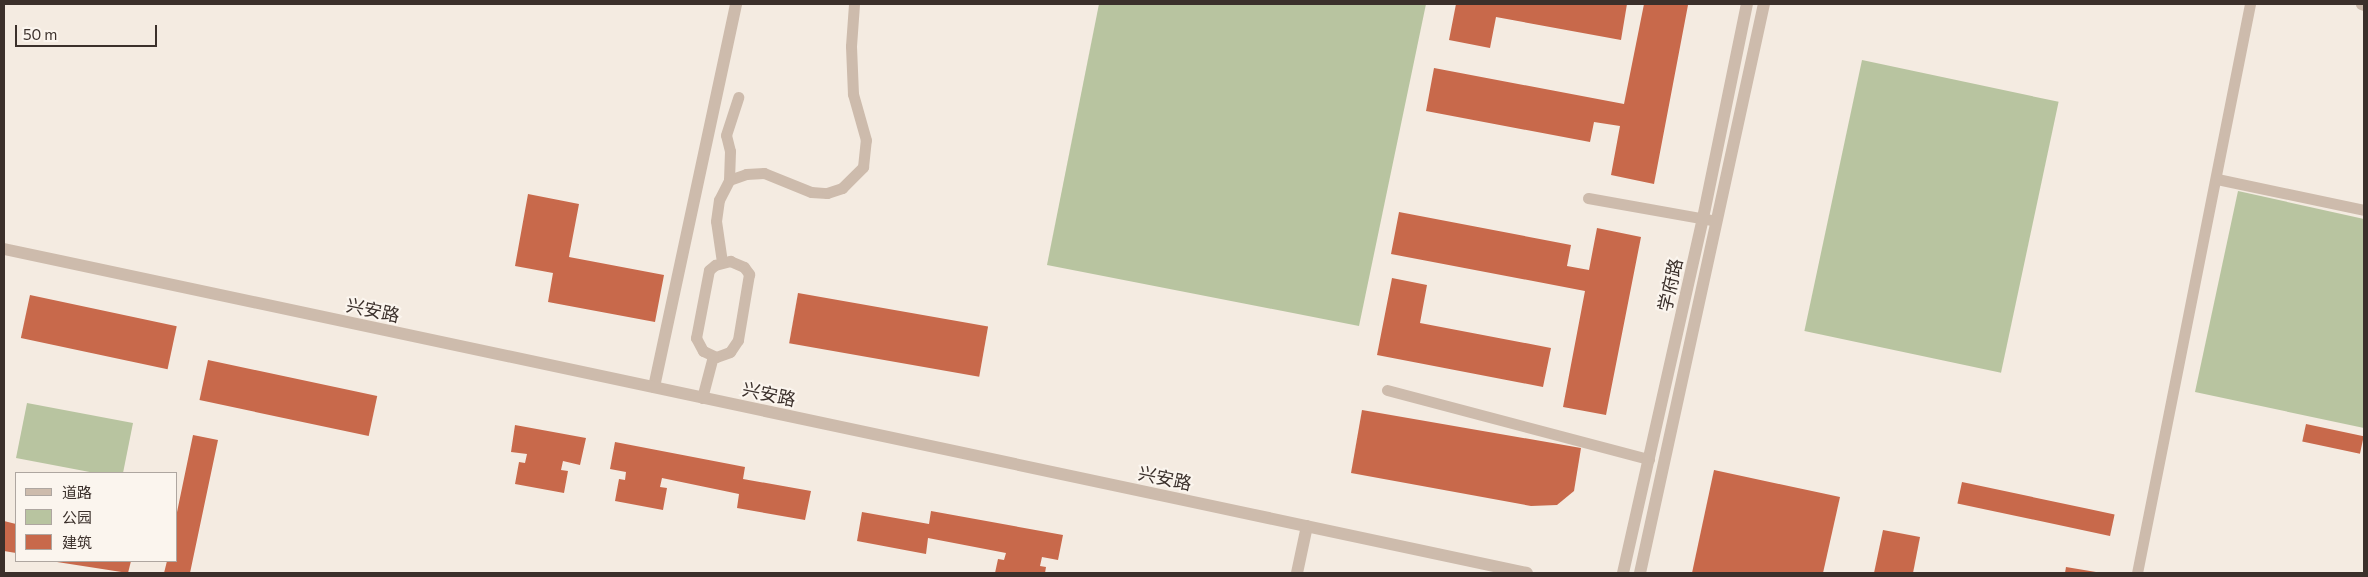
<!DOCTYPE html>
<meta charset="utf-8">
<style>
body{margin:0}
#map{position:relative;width:2368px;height:577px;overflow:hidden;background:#f4ebe1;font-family:Commissioner,"Noto Sans SC",sans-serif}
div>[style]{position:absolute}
.green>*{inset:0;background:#b8c4a0;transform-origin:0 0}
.building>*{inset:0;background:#c8694b;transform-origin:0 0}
.service>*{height:11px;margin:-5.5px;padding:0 5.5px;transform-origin:5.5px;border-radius:5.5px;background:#cdbbac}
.minor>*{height:12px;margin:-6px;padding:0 6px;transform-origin:6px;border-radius:6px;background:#cdbbac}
.tertiary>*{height:12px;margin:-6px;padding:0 6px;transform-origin:6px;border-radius:6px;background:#cdbbac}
span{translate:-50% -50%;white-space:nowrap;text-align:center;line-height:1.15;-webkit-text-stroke:4px #fbf5ee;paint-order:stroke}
.street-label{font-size:18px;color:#3b302b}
.frame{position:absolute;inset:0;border:5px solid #3b302b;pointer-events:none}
.legend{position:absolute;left:15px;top:472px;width:162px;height:90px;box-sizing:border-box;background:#fbf5ee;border:1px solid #aea6a0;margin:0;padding:6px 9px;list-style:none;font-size:15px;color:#3b302b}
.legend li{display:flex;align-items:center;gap:10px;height:25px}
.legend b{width:25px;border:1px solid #aea6a0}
.scale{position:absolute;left:15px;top:25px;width:142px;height:22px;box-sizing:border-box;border:2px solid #3b302b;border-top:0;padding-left:6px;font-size:15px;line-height:18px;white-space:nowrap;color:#3b302b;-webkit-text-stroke:4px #fbf5ee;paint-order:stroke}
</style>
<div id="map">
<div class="green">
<div style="clip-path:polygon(1099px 4px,1426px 4px,1359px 326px,1047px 265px)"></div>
<div style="left:1862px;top:60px;width:201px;height:277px;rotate:12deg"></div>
<div style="clip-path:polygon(2238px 191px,2364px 219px,2364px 428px,2195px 392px)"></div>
<div style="clip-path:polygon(27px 403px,133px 423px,123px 473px,95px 473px,16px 458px)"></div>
</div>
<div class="building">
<div style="clip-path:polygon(1456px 4px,1627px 4px,1621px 40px,1496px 17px,1490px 48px,1449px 40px)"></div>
<div style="clip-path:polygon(1644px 4px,1688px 5px,1654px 184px,1611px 175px,1620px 126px,1594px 122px,1590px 142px,1426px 111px,1434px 68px,1624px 104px)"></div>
<div style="clip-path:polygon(528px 194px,579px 204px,569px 257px,664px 275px,655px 322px,548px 302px,553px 273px,515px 266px)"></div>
<div style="clip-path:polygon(1399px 212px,1571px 245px,1567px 266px,1589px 270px,1597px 228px,1641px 237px,1606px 415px,1563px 407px,1585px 291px,1391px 254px)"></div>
<div style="clip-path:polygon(1392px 278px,1427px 285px,1420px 323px,1551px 348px,1543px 387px,1377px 355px)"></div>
<div style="left:798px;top:293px;width:193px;height:51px;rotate:10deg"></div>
<div style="left:30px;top:295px;width:150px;height:44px;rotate:12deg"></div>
<div style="left:208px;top:360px;width:173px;height:41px;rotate:12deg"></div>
<div style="clip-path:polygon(1362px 410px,1581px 448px,1574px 491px,1557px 505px,1531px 506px,1351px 473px)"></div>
<div style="left:2306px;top:424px;width:59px;height:18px;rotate:12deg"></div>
<div style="clip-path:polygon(515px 425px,586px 438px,580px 465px,563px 461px,561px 470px,568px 471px,564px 493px,515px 484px,519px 462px,525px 463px,527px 454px,511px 452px)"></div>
<div style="clip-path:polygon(193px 435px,218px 440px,190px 573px,164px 573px,167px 561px,176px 561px,176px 517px)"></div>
<div style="clip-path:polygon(615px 442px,745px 467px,743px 479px,811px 491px,805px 520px,737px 508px,739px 494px,662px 478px,660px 487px,667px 488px,663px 510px,615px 501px,619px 479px,625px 480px,626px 472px,610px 469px)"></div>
<div style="clip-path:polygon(1714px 470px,1840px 497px,1823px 573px,1692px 573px)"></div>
<div style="left:1962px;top:482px;width:156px;height:22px;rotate:12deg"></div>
<div style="clip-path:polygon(931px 511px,1063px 535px,1058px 560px,1042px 557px,1040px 566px,1046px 567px,1045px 573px,995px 573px,998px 559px,1004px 560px,1006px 553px,928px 538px,926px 554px,857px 541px,862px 512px,929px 524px)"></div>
<div style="clip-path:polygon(4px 521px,16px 524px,16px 553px,4px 551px)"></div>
<div style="clip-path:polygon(1883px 530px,1920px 537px,1913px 573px,1874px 573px)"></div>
<div style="clip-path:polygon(131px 561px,128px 573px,57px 562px,57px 561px)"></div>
<div style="clip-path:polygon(2066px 567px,2096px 572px,2095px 573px,2065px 573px)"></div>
</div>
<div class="service">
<div style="left:2361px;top:4px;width:3px;rotate:18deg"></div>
<div style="left:2217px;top:179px;width:150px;rotate:11.9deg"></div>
<div style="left:729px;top:180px;width:18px;rotate:-19deg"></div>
<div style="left:746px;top:174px;width:18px;rotate:-3deg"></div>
<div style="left:764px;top:173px;width:51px;rotate:22deg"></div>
<div style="left:811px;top:192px;width:16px;rotate:4deg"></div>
<div style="left:827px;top:193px;width:16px;rotate:-18deg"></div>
<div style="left:842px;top:188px;width:30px;rotate:-45deg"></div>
<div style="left:863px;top:167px;width:27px;rotate:-84deg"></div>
<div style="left:866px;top:140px;width:48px;rotate:-105.8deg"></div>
<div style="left:853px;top:94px;width:48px;rotate:-92.4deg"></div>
<div style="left:851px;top:46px;width:42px;rotate:-85.9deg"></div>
<div style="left:1588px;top:198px;width:126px;rotate:10.1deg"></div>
<div style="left:730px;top:261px;width:15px;rotate:23deg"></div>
<div style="left:744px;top:267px;width:9px;rotate:54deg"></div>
<div style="left:749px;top:274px;width:67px;rotate:99.5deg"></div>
<div style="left:738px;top:340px;width:14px;rotate:124deg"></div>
<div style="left:730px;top:352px;width:15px;rotate:160deg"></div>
<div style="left:716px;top:357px;width:14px;rotate:-155deg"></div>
<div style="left:703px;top:351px;width:15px;rotate:-118deg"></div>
<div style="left:696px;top:338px;width:69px;rotate:-79.2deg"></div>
<div style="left:709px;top:270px;width:8px;rotate:-40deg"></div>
<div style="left:715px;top:265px;width:16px;rotate:-15deg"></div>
<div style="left:722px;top:262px;width:41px;rotate:-98.3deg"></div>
<div style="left:716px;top:221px;width:21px;rotate:-82deg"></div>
<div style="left:719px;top:200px;width:22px;rotate:-63deg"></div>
<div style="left:729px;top:180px;width:29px;rotate:-88deg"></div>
<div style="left:730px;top:151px;width:16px;rotate:-104deg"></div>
<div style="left:726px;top:135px;width:40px;rotate:-72deg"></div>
<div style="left:1387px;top:390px;width:271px;rotate:14.8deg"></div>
<div style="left:702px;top:398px;width:43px;rotate:-75.3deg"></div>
<div style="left:2137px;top:573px;width:580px;rotate:-78.77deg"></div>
</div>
<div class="minor">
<div style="left:654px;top:387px;width:392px;rotate:-77.9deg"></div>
<div style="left:1297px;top:573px;width:48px;rotate:-78deg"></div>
</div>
<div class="tertiary">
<div style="left:4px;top:249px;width:1557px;rotate:12.01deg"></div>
<div style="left:1623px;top:573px;width:364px;rotate:-77.3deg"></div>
<div style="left:1703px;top:218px;width:218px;rotate:-78.4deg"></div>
<div style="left:1640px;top:573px;width:582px;rotate:-77.71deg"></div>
</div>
<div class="street-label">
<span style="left:1670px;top:285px;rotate:-77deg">学府路</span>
<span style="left:373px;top:310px;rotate:12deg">兴安路</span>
<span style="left:769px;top:394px;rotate:12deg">兴安路</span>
<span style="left:1165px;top:478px;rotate:12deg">兴安路</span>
</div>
<div class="frame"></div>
<ul class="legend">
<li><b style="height:6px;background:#cdbbac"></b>道路</li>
<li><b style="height:14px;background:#b8c4a0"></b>公园</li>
<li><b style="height:14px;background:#c8694b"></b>建筑</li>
</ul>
<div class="scale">50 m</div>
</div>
